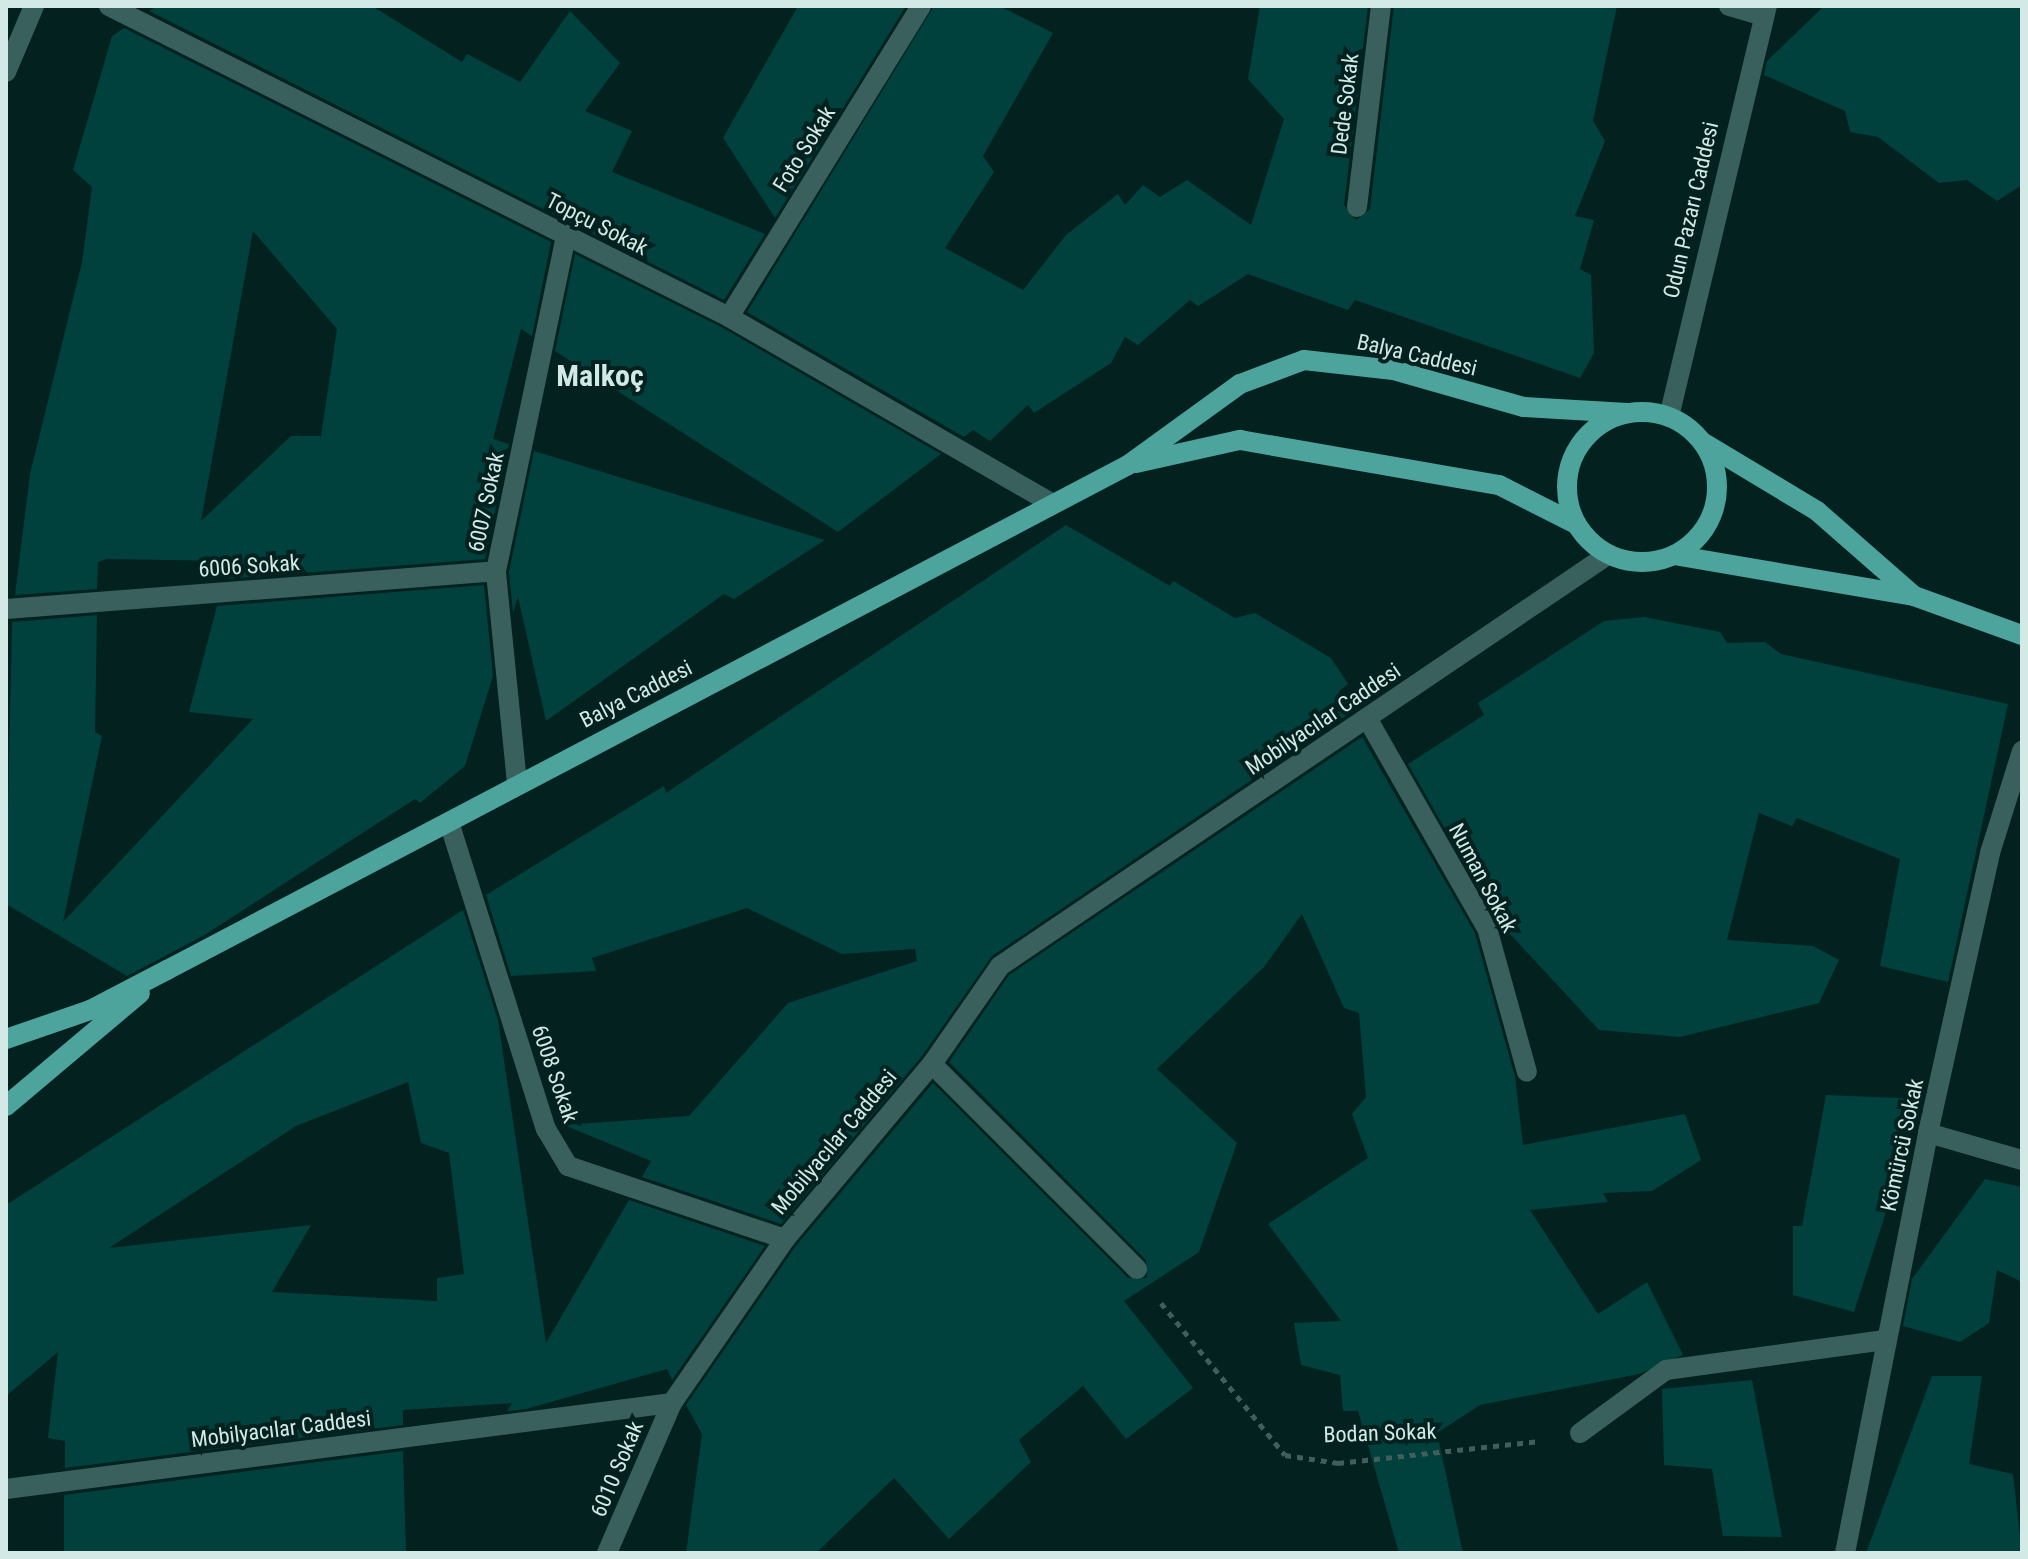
<!DOCTYPE html>
<meta charset="utf-8">
<style>
body{margin:0}
#map{position:relative;width:2028px;height:1559px;overflow:hidden;background:#02211f;font-family:"Roboto Condensed",sans-serif}
div>[style]{position:absolute}
.building>*{inset:0;background:#00413d}
.path>*{height:5px;margin-top:-2.5px;transform-origin:0;background:repeating-linear-gradient(90deg,#425e5c 0 6px,transparent 0 12px)}
.minor>*{height:20px;margin:-10px;padding:0 10px;transform-origin:10px;border-radius:10px;background:#39605c}
.major>*{height:20px;margin:-10px;padding:0 10px;transform-origin:10px;border-radius:10px;background:#4da49d}
.major>.ring{margin:-10px;padding:0;box-sizing:content-box;background:none;border:20px solid #4da49d;border-radius:50%}
span{translate:-50% -50%;white-space:nowrap;text-align:center;line-height:1.15;-webkit-text-stroke:8px #02211f;paint-order:stroke}
.street-label{font-size:22px;color:#d3e9e6}
.district-label{font-size:30px;color:#d3e9e6;font-weight:700}
.frame{position:absolute;inset:0;border:8px solid #d3e9e6;pointer-events:none}
</style>
<div id="map">
<div class="building">
<div style="clip-path:polygon(157px 6px,372px 6px,462px 62px,467px 54px,520px 82px,570px 11px,620px 63px,585px 111px,632px 131px,612px 172px,765px 234px,724px 300px,149px 11px)"></div>
<div style="clip-path:polygon(798px 6px,906px 6px,775px 218px,723px 138px)"></div>
<div style="clip-path:polygon(934px 6px,1000px 6px,1053px 33px,983px 156px,994px 172px,945px 248px,1023px 290px,1066px 235px,1118px 194px,1125px 205px,1143px 185px,1160px 197px,1187px 180px,1251px 225px,1284px 119px,1248px 79px,1260px 6px,1368px 6px,1344px 205px,1356px 220px,1370px 209px,1394px 6px,1617px 6px,1593px 121px,1605px 141px,1575px 216px,1594px 220px,1580px 269px,1591px 275px,1594px 353px,1580px 378px,1355px 300px,1348px 310px,1248px 274px,1198px 306px,1190px 300px,1138px 345px,1125px 337px,1111px 363px,1034px 413px,1028px 405px,990px 441px,973px 430px,964px 437px,747px 312px)"></div>
<div style="clip-path:polygon(1824px 6px,2022px 6px,2022px 185px,1997px 201px,1967px 180px,1939px 183px,1878px 137px,1850px 132px,1845px 111px,1764px 75px,1767px 61px)"></div>
<div style="clip-path:polygon(evenodd,124px 28px,551px 242px,532px 336px,521px 329px,493px 439px,509px 444px,485px 559px,224px 579px,229px 561px,107px 559px,98px 562px,97px 589px,15px 595px,30px 474px,82px 262px,92px 187px,73px 170px,112px 36px,124px 28px,253px 231px,337px 329px,321px 436px,291px 436px,201px 521px,253px 231px)"></div>
<div style="clip-path:polygon(575px 254px,723px 328px,941px 454px,838px 532px,555px 351px)"></div>
<div style="clip-path:polygon(534px 451px,825px 540px,734px 599px,724px 594px,546px 721px,518px 597px,513px 613px,509px 572px)"></div>
<div style="clip-path:polygon(1066px 525px,1170px 586px,1173px 581px,1235px 618px,1255px 613px,1331px 658px,1348px 684px,1339px 691px,1350px 713px,992px 956px,922px 1056px,781px 1224px,642px 1177px,651px 1161px,564px 1125px,689px 1116px,788px 1003px,917px 961px,915px 949px,842px 954px,747px 908px,592px 958px,596px 971px,511px 976px,486px 895px,664px 786px,666px 793px)"></div>
<div style="clip-path:polygon(484px 585px,493px 676px,465px 766px,420px 803px,415px 799px,203px 936px,127px 976px,6px 904px,12px 622px,97px 615px,95px 732px,102px 736px,63px 922px,253px 719px,189px 712px,217px 606px)"></div>
<div style="clip-path:polygon(1644px 617px,1720px 632px,1727px 643px,1765px 642px,1781px 654px,2008px 704px,1948px 982px,1880px 966px,1900px 859px,1797px 818px,1792px 826px,1759px 813px,1727px 940px,1813px 946px,1839px 960px,1819px 1003px,1680px 1037px,1599px 1030px,1497px 920px,1408px 764px,1484px 715px,1478px 703px,1604px 621px)"></div>
<div style="clip-path:polygon(1362px 737px,1475px 933px,1515px 1077px,1523px 1145px,1685px 1114px,1701px 1160px,1652px 1191px,1603px 1193px,1608px 1202px,1530px 1210px,1598px 1314px,1647px 1282px,1683px 1355px,1639px 1374px,1480px 1405px,1437px 1433px,1463px 1553px,1399px 1553px,1358px 1411px,1343px 1411px,1340px 1375px,1301px 1365px,1294px 1323px,1341px 1321px,1268px 1224px,1368px 1158px,1352px 1114px,1366px 1097px,1359px 1013px,1344px 1008px,1302px 914px,1264px 967px,1157px 1069px,1237px 1143px,1199px 1252px,1124px 1301px,1193px 1388px,1126px 1439px,1083px 1386px,1019px 1440px,1031px 1462px,949px 1539px,894px 1478px,816px 1553px,686px 1553px,702px 1434px,686px 1405px,795px 1247px,933px 1083px,1128px 1278px,1147px 1278px,1146px 1260px,949px 1062px,1009px 975px)"></div>
<div style="clip-path:polygon(evenodd,463px 910px,498px 1020px,546px 1343px,629px 1200px,765px 1246px,672px 1380px,667px 1369px,526px 1409px,507px 1411px,512px 1403px,403px 1410px,403px 1425px,65px 1468px,65px 1441px,48px 1438px,58px 1352px,6px 1396px,6px 1205px,463px 910px,408px 1082px,421px 1143px,449px 1153px,464px 1274px,437px 1278px,437px 1301px,272px 1292px,311px 1225px,109px 1248px,296px 1126px,408px 1082px)"></div>
<div style="clip-path:polygon(1826px 1095px,1922px 1099px,1854px 1312px,1793px 1295px,1793px 1226px,1802px 1226px)"></div>
<div style="clip-path:polygon(1985px 1179px,2022px 1187px,2022px 1282px,1997px 1270px,1989px 1323px,1960px 1342px,1903px 1326px,1912px 1279px)"></div>
<div style="clip-path:polygon(1932px 1376px,1982px 1376px,1969px 1464px,2013px 1474px,2022px 1553px,1866px 1553px)"></div>
<div style="clip-path:polygon(1752px 1380px,1782px 1537px,1723px 1536px,1712px 1469px,1664px 1465px,1662px 1389px)"></div>
<div style="clip-path:polygon(403px 1451px,406px 1553px,64px 1553px,64px 1495px)"></div>
</div>
<div class="path">
<div style="left:1161px;top:1303px;width:196px;rotate:50.8deg"></div>
<div style="left:1285px;top:1455px;width:54px;rotate:8.6deg"></div>
<div style="left:1338px;top:1463px;width:203px;rotate:-6.2deg"></div>
</div>
<div class="minor">
<div style="left:109px;top:6px;width:694px;rotate:26.64deg"></div>
<div style="left:729px;top:317px;width:374px;rotate:30deg"></div>
<div style="left:1729px;top:6px;width:32px;rotate:16deg"></div>
<div style="left:1760px;top:15px;width:9px;rotate:-90deg"></div>
<div style="left:6px;top:72px;width:72px;rotate:-67deg"></div>
<div style="left:1357px;top:207px;width:202px;rotate:-83.2deg"></div>
<div style="left:729px;top:317px;width:365px;rotate:-58.3deg"></div>
<div style="left:1669px;top:417px;width:423px;rotate:-76.6deg"></div>
<div style="left:6px;top:609px;width:491px;rotate:-4.4deg"></div>
<div style="left:1367px;top:718px;width:242px;rotate:60.3deg"></div>
<div style="left:1487px;top:928px;width:149px;rotate:74.5deg"></div>
<div style="left:517px;top:783px;width:213px;rotate:-95.7deg"></div>
<div style="left:496px;top:571px;width:343px;rotate:-78.2deg"></div>
<div style="left:449px;top:822px;width:322px;rotate:72.5deg"></div>
<div style="left:546px;top:1129px;width:43px;rotate:59.3deg"></div>
<div style="left:568px;top:1166px;width:229px;rotate:18.6deg"></div>
<div style="left:932px;top:1064px;width:290px;rotate:45deg"></div>
<div style="left:1928px;top:1133px;width:98px;rotate:16deg"></div>
<div style="left:1580px;top:1433px;width:107px;rotate:-36.2deg"></div>
<div style="left:1666px;top:1370px;width:221px;rotate:-7.8deg"></div>
<div style="left:6px;top:1489px;width:672px;rotate:-7.36deg"></div>
<div style="left:607px;top:1553px;width:163px;rotate:-66.6deg"></div>
<div style="left:672px;top:1403px;width:199px;rotate:-55.4deg"></div>
<div style="left:785px;top:1239px;width:229px;rotate:-50deg"></div>
<div style="left:932px;top:1064px;width:119px;rotate:-55.2deg"></div>
<div style="left:1000px;top:966px;width:735px;rotate:-34.08deg"></div>
<div style="left:1845px;top:1553px;width:428px;rotate:-78.8deg"></div>
<div style="left:1928px;top:1133px;width:287px;rotate:-77.5deg"></div>
<div style="left:1990px;top:853px;width:107px;rotate:-72.6deg"></div>
</div>
<div class="major">
<div class="ring" style="left:1567px;top:412px;width:130px;height:130px"></div>
<div style="left:1704px;top:443px;width:132px;rotate:31deg"></div>
<div style="left:1817px;top:511px;width:129px;rotate:41.2deg"></div>
<div style="left:1136px;top:463px;width:107px;rotate:-12.5deg"></div>
<div style="left:1240px;top:440px;width:263px;rotate:9.9deg"></div>
<div style="left:1499px;top:485px;width:86px;rotate:26.9deg"></div>
<div style="left:1674px;top:555px;width:243px;rotate:9.7deg"></div>
<div style="left:1914px;top:596px;width:115px;rotate:19.9deg"></div>
<div style="left:6px;top:1039px;width:89px;rotate:-19deg"></div>
<div style="left:90px;top:1010px;width:87px;rotate:-27.5deg"></div>
<div style="left:167px;top:970px;width:1086px;rotate:-27.72deg"></div>
<div style="left:1128px;top:465px;width:138px;rotate:-35.9deg"></div>
<div style="left:1240px;top:384px;width:68px;rotate:-20.6deg"></div>
<div style="left:1304px;top:360px;width:90px;rotate:6.4deg"></div>
<div style="left:1393px;top:370px;width:136px;rotate:15.8deg"></div>
<div style="left:1524px;top:407px;width:103px;rotate:3.3deg"></div>
<div style="left:6px;top:1106px;width:175px;rotate:-40.1deg"></div>
</div>
<div class="street-label">
<span style="left:1345px;top:104px;rotate:-83deg">Dede Sokak</span>
<span style="left:804px;top:149px;rotate:-58deg">Foto Sokak</span>
<span style="left:1691px;top:210px;rotate:-77deg">Odun Pazarı Caddesi</span>
<span style="left:597px;top:224px;rotate:27deg">Topçu Sokak</span>
<span style="left:1417px;top:355px;rotate:13deg">Balya Caddesi</span>
<span style="left:486px;top:502px;rotate:-78deg">6007 Sokak</span>
<span style="left:249px;top:566px;rotate:-4deg">6006 Sokak</span>
<span style="left:636px;top:694px;rotate:-27deg">Balya Caddesi</span>
<span style="left:1323px;top:719px;rotate:-34deg">Mobilyacılar Caddesi</span>
<span style="left:1483px;top:878px;rotate:62deg">Numan Sokak</span>
<span style="left:555px;top:1074px;rotate:71deg">6008 Sokak</span>
<span style="left:834px;top:1142px;rotate:-50deg">Mobilyacılar Caddesi</span>
<span style="left:1902px;top:1145px;rotate:-78deg">Kömürcü Sokak</span>
<span style="left:281px;top:1429px;rotate:-7deg">Mobilyacılar Caddesi</span>
<span style="left:1380px;top:1433px;rotate:-2deg">Bodan Sokak</span>
<span style="left:617px;top:1469px;rotate:-67deg">6010 Sokak</span>
</div>
<div class="district-label">
<span style="left:600px;top:376px">Malkoç</span>
</div>
<div class="frame"></div>
</div>
